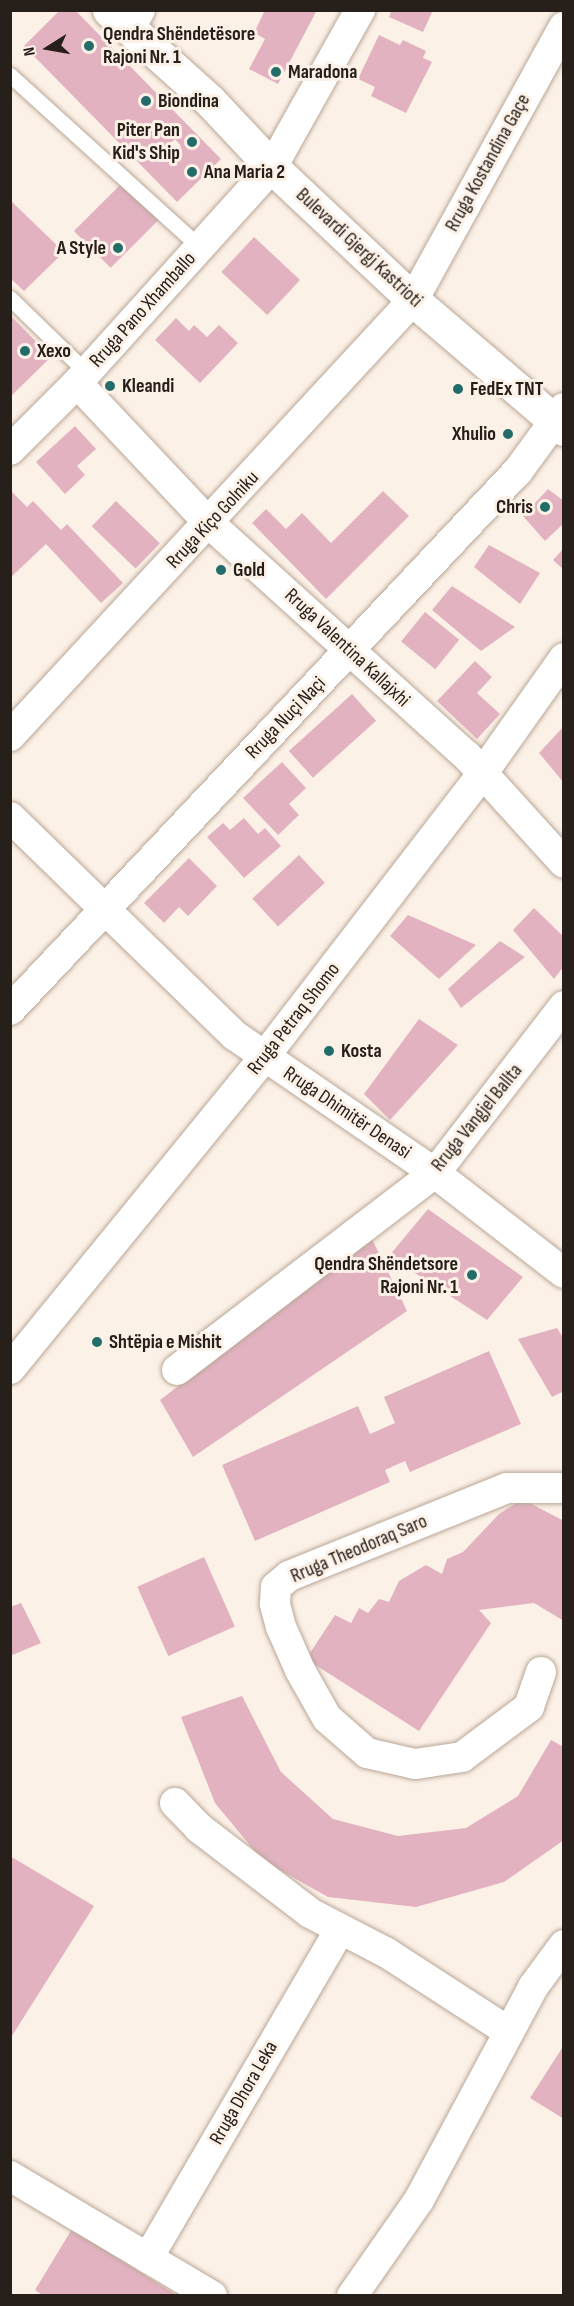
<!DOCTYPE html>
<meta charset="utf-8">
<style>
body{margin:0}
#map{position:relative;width:574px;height:2306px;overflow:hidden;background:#fcf1e7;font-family:"Sofia Sans Condensed",sans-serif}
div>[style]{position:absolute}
.building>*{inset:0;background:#e2b2c1;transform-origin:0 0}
.roads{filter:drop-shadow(0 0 2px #b9a797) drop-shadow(0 0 2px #b9a797)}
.service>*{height:15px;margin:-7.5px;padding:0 7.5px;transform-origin:7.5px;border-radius:7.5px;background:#fff}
.minor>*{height:30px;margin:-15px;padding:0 15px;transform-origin:15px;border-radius:15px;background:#fff}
.secondary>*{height:33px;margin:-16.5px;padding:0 16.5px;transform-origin:16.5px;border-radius:16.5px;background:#fff}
.dots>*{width:16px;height:16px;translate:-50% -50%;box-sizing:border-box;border:3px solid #fcf1e7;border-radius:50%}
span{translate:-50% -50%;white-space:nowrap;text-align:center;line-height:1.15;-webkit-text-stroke:6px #fcf1e7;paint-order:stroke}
.poi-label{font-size:20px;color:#27201a;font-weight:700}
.left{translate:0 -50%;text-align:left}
.right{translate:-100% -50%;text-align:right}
.street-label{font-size:20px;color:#27201a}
.frame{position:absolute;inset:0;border:12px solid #27201a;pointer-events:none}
.north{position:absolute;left:18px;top:18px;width:60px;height:60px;-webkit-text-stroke:4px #fcf1e7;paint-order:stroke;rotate:259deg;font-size:16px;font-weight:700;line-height:24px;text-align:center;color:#27201a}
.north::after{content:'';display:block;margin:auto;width:21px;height:27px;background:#27201a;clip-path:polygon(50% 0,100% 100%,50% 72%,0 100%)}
</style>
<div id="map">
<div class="building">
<div style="clip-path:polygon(evenodd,60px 10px,75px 10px,221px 159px,177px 202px,24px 46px,60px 10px,175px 139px,181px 146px,170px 156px,164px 149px,175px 139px)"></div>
<div style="clip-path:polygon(265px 10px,317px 10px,278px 84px,249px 69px,265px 39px,254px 33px)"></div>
<div style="clip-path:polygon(392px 10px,433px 10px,423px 32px,389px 17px)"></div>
<div style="clip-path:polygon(379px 35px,400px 45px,403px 40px,426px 51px,423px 58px,432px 62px,406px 113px,371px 96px,375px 87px,358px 79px)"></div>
<div style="left:122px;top:183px;width:52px;height:68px;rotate:45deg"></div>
<div style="clip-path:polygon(10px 200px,64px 252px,24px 291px,10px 278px)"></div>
<div style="left:254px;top:237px;width:63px;height:48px;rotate:43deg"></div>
<div style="clip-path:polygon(10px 315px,51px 357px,10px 397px)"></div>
<div style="clip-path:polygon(176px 318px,189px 331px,194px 325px,207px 337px,219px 325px,238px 343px,200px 383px,155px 340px)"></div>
<div style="clip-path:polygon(75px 426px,96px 449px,77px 466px,85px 475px,65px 494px,36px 462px)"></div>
<div style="clip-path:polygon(548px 489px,564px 501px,564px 523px,545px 541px,523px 516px)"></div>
<div style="clip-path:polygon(10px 490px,27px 507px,33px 501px,61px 530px,67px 524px,123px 583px,101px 603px,46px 544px,10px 578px)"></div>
<div style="clip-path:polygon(383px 491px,409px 516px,326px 599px,252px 523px,266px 509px,286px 529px,302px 513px,331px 543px)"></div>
<div style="left:116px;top:501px;width:61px;height:35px;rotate:44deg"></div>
<div style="clip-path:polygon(489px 545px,540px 573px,520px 604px,474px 567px)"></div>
<div style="clip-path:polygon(564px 548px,564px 570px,553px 560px)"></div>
<div style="clip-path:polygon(452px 586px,515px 627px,481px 651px,432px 610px)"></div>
<div style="left:425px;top:612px;width:44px;height:38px;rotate:39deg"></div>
<div style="clip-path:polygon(475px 661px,492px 677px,477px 693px,500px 714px,477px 739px,437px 701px)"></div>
<div style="left:352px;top:694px;width:36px;height:85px;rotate:48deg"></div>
<div style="clip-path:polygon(564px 726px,564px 783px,539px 753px)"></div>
<div style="clip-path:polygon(282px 762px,306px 788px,289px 804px,299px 815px,278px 835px,243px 798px)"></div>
<div style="clip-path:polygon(244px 818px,258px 834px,265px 828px,281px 846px,244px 878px,207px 837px,223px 823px,230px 830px)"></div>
<div style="left:299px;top:855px;width:38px;height:64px;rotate:47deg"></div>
<div style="clip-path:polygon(189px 858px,217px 886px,188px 916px,179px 907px,164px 923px,144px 903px)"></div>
<div style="clip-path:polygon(534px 908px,564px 937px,564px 966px,554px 979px,513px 930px)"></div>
<div style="clip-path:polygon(408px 915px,476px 945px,439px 979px,390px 936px)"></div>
<div style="clip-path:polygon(500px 941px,525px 957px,461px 1008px,448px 989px)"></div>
<div style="clip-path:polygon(419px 1019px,458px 1045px,390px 1120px,364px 1094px)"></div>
<div style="clip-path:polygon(428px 1209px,523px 1277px,487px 1320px,389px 1256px)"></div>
<div style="clip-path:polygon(372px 1239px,407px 1311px,193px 1457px,160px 1400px)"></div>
<div style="clip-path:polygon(557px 1328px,564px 1339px,564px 1391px,552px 1397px,518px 1339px)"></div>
<div style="clip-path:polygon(489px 1351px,521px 1424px,410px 1472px,405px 1461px,385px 1470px,390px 1482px,255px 1541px,222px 1465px,358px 1406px,370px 1434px,395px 1423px,384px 1397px)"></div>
<div style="clip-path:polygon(522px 1499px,564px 1521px,564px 1621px,534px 1603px,479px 1610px,491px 1623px,419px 1731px,306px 1659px,335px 1615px,351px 1623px,359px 1608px,368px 1613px,379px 1599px,389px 1602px,399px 1581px,426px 1565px,442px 1574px,447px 1559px,463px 1552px,499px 1514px)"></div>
<div style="left:204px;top:1557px;width:76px;height:73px;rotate:66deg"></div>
<div style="clip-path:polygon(21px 1603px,41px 1643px,10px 1656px,10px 1607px)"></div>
<div style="clip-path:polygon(242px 1696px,281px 1772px,333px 1819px,398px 1836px,466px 1828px,518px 1796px,551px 1740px,564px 1747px,564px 1840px,504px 1882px,416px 1907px,328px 1897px,262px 1860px,215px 1803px,181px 1717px)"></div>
<div style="clip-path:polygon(10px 1856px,94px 1906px,10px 2039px)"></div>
<div style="clip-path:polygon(564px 2045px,564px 2119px,530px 2098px)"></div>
<div style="clip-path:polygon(72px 2229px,178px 2296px,44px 2296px,35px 2290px)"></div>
</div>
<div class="roads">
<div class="service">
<div style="left:10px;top:75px;width:256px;rotate:42.2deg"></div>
<div style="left:10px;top:298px;width:107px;rotate:44.2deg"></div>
</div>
<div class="minor">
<div style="left:129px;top:29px;width:22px;rotate:-60deg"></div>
<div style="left:77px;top:383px;width:194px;rotate:46.7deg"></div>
<div style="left:210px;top:524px;width:346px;rotate:42.1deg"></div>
<div style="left:467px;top:756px;width:144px;rotate:47.8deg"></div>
<div style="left:10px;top:450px;width:95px;rotate:-45deg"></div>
<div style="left:77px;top:383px;width:291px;rotate:-47.9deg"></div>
<div style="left:272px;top:167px;width:180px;rotate:-60.7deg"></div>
<div style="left:10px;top:736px;width:594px;rotate:-47.25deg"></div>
<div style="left:413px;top:300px;width:312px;rotate:-61.1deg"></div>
<div style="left:10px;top:817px;width:313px;rotate:44.2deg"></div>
<div style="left:234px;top:1035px;width:244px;rotate:34.5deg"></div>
<div style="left:435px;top:1173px;width:163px;rotate:37.8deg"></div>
<div style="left:10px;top:1010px;width:741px;rotate:-46.7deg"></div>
<div style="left:518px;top:471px;width:78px;rotate:-53.9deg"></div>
<div style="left:10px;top:1369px;width:404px;rotate:-50.8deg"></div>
<div style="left:265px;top:1056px;width:356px;rotate:-52.4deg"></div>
<div style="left:482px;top:774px;width:142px;rotate:-54.7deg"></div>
<div style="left:177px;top:1370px;width:325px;rotate:-37.4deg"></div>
<div style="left:435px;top:1173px;width:211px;rotate:-52.3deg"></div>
<div style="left:541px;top:1672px;width:37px;rotate:109deg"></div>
<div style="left:529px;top:1707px;width:84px;rotate:143.3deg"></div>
<div style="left:462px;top:1757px;width:48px;rotate:171.5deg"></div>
<div style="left:415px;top:1764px;width:49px;rotate:-167.1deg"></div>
<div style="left:367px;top:1753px;width:53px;rotate:-138.8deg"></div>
<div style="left:327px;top:1718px;width:55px;rotate:-119.4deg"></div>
<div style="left:300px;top:1670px;width:47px;rotate:-113.8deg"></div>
<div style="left:281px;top:1627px;width:24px;rotate:-105deg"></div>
<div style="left:275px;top:1604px;width:17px;rotate:-87deg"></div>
<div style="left:276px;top:1587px;width:17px;rotate:-40deg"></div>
<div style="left:289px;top:1576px;width:235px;rotate:-22deg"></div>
<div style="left:507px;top:1488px;width:57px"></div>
<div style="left:175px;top:1803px;width:35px;rotate:46deg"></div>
<div style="left:199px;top:1828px;width:140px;rotate:37.4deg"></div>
<div style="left:310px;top:1913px;width:87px;rotate:27.5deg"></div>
<div style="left:387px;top:1953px;width:145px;rotate:32.9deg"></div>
<div style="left:10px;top:2176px;width:235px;rotate:30.7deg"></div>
<div style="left:148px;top:2258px;width:381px;rotate:-59.7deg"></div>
<div style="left:352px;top:2296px;width:117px;rotate:-55.1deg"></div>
<div style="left:419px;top:2200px;width:242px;rotate:-61.8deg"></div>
<div style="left:533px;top:1987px;width:52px;rotate:-53.6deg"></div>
</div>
<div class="secondary">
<div style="left:109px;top:10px;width:136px;rotate:42deg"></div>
<div style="left:210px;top:101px;width:91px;rotate:46.8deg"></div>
<div style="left:272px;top:167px;width:194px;rotate:43.3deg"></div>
<div style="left:413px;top:300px;width:199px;rotate:40.5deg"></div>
</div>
</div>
<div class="dots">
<div style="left:89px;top:46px;background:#226d69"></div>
<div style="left:276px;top:72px;background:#226d69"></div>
<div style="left:146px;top:101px;background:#226d69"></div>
<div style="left:192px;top:142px;background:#226d69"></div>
<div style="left:192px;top:172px;background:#226d69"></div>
<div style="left:118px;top:248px;background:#226d69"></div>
<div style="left:25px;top:351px;background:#226d69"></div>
<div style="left:110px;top:386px;background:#226d69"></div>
<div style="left:458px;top:389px;background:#226d69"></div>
<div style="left:508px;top:434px;background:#226d69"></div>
<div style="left:545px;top:507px;background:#226d69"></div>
<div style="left:221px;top:570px;background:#226d69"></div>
<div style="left:329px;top:1051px;background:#226d69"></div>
<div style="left:472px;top:1275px;background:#226d69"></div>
<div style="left:97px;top:1342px;background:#226d69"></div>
</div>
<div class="poi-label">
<span class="left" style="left:103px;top:46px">Qendra Shëndetësore<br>Rajoni Nr. 1</span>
<span class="left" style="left:288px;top:72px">Maradona</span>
<span class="left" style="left:158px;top:101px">Biondina</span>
<span class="right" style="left:180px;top:142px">Piter Pan<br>Kid's Ship</span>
<span class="left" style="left:204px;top:172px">Ana Maria 2</span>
<span class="right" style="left:106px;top:248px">A Style</span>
<span class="left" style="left:37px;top:351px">Xexo</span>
<span class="left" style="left:122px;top:386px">Kleandi</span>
<span class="left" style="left:470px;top:389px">FedEx TNT</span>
<span class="right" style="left:496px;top:434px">Xhulio</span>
<span class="right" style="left:533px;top:507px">Chris</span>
<span class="left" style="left:233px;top:570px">Gold</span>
<span class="left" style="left:341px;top:1051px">Kosta</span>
<span class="right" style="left:458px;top:1276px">Qendra Shëndetsore<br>Rajoni Nr. 1</span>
<span class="left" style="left:109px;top:1342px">Shtëpia e Mishit</span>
</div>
<div class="street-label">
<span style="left:488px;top:163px;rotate:-61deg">Rruga Kostandina Gaçe</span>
<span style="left:359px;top:248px;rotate:43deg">Bulevardi Gjergj Kastrioti</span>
<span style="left:143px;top:310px;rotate:-48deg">Rruga Pano Xhamballo</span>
<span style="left:213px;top:520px;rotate:-47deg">Rruga Kiço Golniku</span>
<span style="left:347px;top:648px;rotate:43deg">Rruga Valentina Kallajxhi</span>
<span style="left:286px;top:718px;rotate:-46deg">Rruga Nuçi Naçi</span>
<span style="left:294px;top:1019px;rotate:-52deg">Rruga Petraq Shomo</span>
<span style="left:347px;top:1113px;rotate:34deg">Rruga Dhimitër Denasi</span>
<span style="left:477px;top:1118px;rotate:-51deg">Rruga Vangjel Ballta</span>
<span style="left:359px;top:1549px;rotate:-23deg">Rruga Theodoraq Saro</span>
<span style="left:244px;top:2093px;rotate:-60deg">Rruga Dhora Leka</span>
</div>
<div class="frame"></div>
<div class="north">N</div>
</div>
